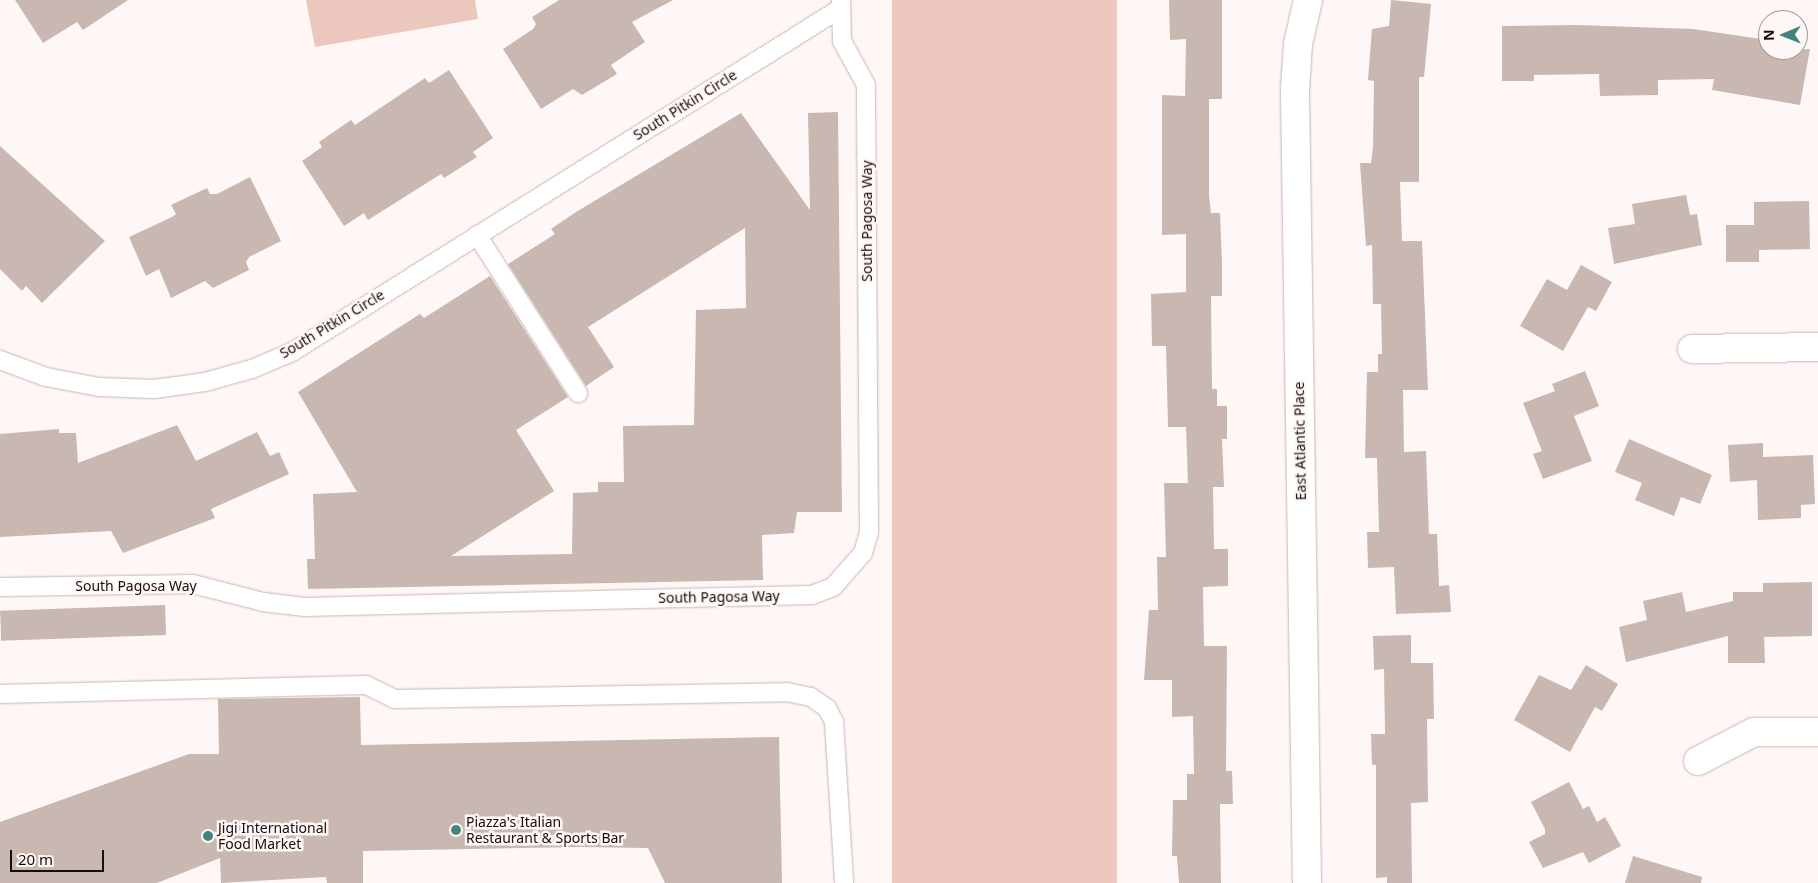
<!DOCTYPE html>
<style>
body{margin:0}
#map{position:relative;width:1818px;height:883px;overflow:hidden;background:#fff7f5;font-family:"Noto Sans",sans-serif}
div>[style]{position:absolute}
.green>*{inset:0;background:#ecc7bd;transform-origin:0 0}
.building>*{inset:0;background:#c9b7b2;transform-origin:0 0}
.roads{filter:drop-shadow(0 0 1px #c8b6b0) drop-shadow(0 0 1px #c8b6b0)}
.service>*{height:18px;margin:-9px;padding:0 9px;transform-origin:9px;border-radius:9px;background:#fff}
.minor>*{height:28px;margin:-14px;padding:0 14px;transform-origin:14px;border-radius:14px;background:#fff}
.dots>*{width:14px;height:14px;translate:-50% -50%;box-sizing:border-box;border:2px solid #fff7f5;border-radius:50%}
span{translate:-50% -50%;white-space:nowrap;text-align:center;line-height:1.15;-webkit-text-stroke:5px #fff7f5;paint-order:stroke}
.street-label{font-size:14px;color:#140e0c}
.poi-label{font-size:14px;color:#140e0c}
.left{translate:0 -50%;text-align:left}
.north{position:absolute;left:1758px;top:10px;width:50px;height:50px;box-sizing:border-box;background:#fff7f5;border:1px solid #a19a98;border-radius:50%;rotate:269deg;font-size:14px;font-weight:700;line-height:20px;text-align:center;color:#140e0c}
.north::after{content:'';display:block;margin:auto;width:18px;height:22px;background:#3f857e;clip-path:polygon(50% 0,100% 100%,50% 72%,0 100%)}
.scale{position:absolute;left:10px;top:850px;width:94px;height:22px;box-sizing:border-box;border:2px solid #140e0c;border-top:0;padding-left:6px;font-size:15px;line-height:18px;white-space:nowrap;color:#140e0c;-webkit-text-stroke:4px #fff7f5;paint-order:stroke}
</style>
<div id="map">
<div class="green">
<div style="clip-path:polygon(306px 0,475px 0,478px 19px,315px 47px)"></div>
<div style="left:892px;top:0;width:225px;height:883px"></div>
</div>
<div class="building">
<div style="clip-path:polygon(15px 0,128px 0,83px 30px,77px 22px,43px 43px)"></div>
<div style="clip-path:polygon(559px 0,673px 0,632px 22px,645px 42px,611px 65px,617px 74px,582px 95px,573px 89px,541px 109px,503px 49px,533px 29px,536px 24px,532px 17px)"></div>
<div style="clip-path:polygon(1169px 0,1222px 0,1222px 99px,1209px 99px,1209px 196px,1211px 213px,1220px 213px,1222px 263px,1222px 296px,1211px 296px,1212px 389px,1217px 389px,1217px 406px,1227px 406px,1227px 439px,1222px 439px,1224px 487px,1213px 487px,1214px 549px,1228px 549px,1228px 586px,1203px 587px,1204px 646px,1227px 646px,1226px 771px,1232px 771px,1233px 804px,1220px 804px,1221px 883px,1179px 883px,1177px 856px,1172px 856px,1173px 800px,1187px 800px,1187px 774px,1194px 774px,1193px 716px,1172px 717px,1172px 680px,1144px 680px,1149px 610px,1158px 610px,1157px 557px,1166px 557px,1164px 483px,1188px 483px,1186px 427px,1168px 427px,1166px 346px,1152px 346px,1151px 294px,1186px 292px,1186px 234px,1162px 235px,1162px 95px,1185px 96px,1186px 39px,1170px 40px)"></div>
<div style="clip-path:polygon(1391px 0,1431px 4px,1424px 77px,1419px 77px,1419px 182px,1400px 182px,1402px 241px,1422px 241px,1428px 390px,1403px 390px,1404px 452px,1426px 451px,1429px 534px,1437px 534px,1439px 586px,1449px 585px,1451px 612px,1396px 614px,1394px 567px,1368px 568px,1367px 532px,1379px 532px,1377px 458px,1365px 458px,1367px 372px,1378px 372px,1378px 354px,1382px 354px,1381px 304px,1373px 304px,1372px 245px,1366px 246px,1360px 163px,1371px 163px,1373px 146px,1374px 81px,1368px 80px,1372px 29px,1389px 26px)"></div>
<div style="clip-path:polygon(1577px 25px,1693px 29px,1768px 40px,1768px 50px,1810px 49px,1800px 105px,1712px 90px,1714px 79px,1658px 80px,1658px 95px,1600px 96px,1599px 74px,1534px 75px,1534px 81px,1502px 81px,1502px 26px)"></div>
<div style="clip-path:polygon(449px 70px,493px 138px,473px 152px,477px 157px,444px 178px,441px 174px,368px 220px,364px 213px,344px 226px,302px 161px,322px 147px,319px 142px,351px 120px,355px 125px,425px 78px,429px 83px)"></div>
<div style="clip-path:polygon(838px 112px,842px 512px,797px 512px,794px 533px,762px 535px,763px 580px,308px 589px,307px 559px,315px 559px,313px 494px,357px 492px,298px 392px,420px 314px,424px 318px,490px 276px,568px 397px,516px 430px,554px 491px,451px 556px,572px 554px,573px 493px,598px 492px,598px 482px,624px 482px,623px 426px,694px 425px,696px 310px,746px 308px,745px 228px,588px 327px,614px 367px,586px 386px,508px 264px,555px 234px,551px 229px,576px 212px,741px 113px,810px 210px,808px 113px)"></div>
<div style="clip-path:polygon(0 146px,105px 241px,42px 303px,26px 286px,22px 291px,0 269px)"></div>
<div style="clip-path:polygon(250px 177px,281px 241px,249px 257px,246px 262px,249px 270px,213px 288px,205px 281px,171px 298px,159px 269px,146px 276px,129px 237px,172px 217px,176px 214px,171px 205px,207px 188px,210px 194px,217px 194px)"></div>
<div style="clip-path:polygon(1686px 195px,1690px 215px,1697px 214px,1702px 245px,1614px 264px,1608px 228px,1635px 224px,1632px 204px)"></div>
<div style="clip-path:polygon(1809px 201px,1810px 249px,1759px 250px,1759px 262px,1726px 262px,1726px 225px,1754px 225px,1754px 202px)"></div>
<div style="clip-path:polygon(1581px 265px,1612px 282px,1596px 311px,1588px 307px,1563px 351px,1520px 326px,1547px 279px,1567px 290px)"></div>
<div style="clip-path:polygon(1585px 371px,1599px 406px,1574px 416px,1592px 461px,1543px 479px,1533px 454px,1542px 451px,1523px 403px,1555px 391px,1552px 384px)"></div>
<div style="clip-path:polygon(177px 425px,196px 461px,257px 432px,270px 456px,279px 452px,289px 474px,211px 509px,215px 518px,123px 553px,111px 531px,0 537px,0 434px,59px 429px,59px 433px,76px 433px,78px 463px)"></div>
<div style="clip-path:polygon(1629px 439px,1712px 475px,1700px 504px,1681px 497px,1674px 516px,1635px 500px,1642px 483px,1615px 472px)"></div>
<div style="clip-path:polygon(1763px 443px,1763px 457px,1813px 455px,1815px 504px,1801px 505px,1801px 518px,1758px 520px,1757px 480px,1730px 482px,1728px 445px)"></div>
<div style="clip-path:polygon(1812px 582px,1812px 636px,1764px 637px,1765px 663px,1728px 663px,1728px 636px,1626px 662px,1619px 627px,1647px 620px,1643px 601px,1682px 592px,1686px 612px,1733px 601px,1733px 592px,1763px 592px,1763px 583px)"></div>
<div style="left:165px;top:605px;width:30px;height:165px;rotate:88deg"></div>
<div style="clip-path:polygon(1411px 635px,1411px 663px,1433px 663px,1434px 719px,1427px 719px,1428px 802px,1411px 803px,1412px 883px,1387px 883px,1387px 877px,1376px 878px,1376px 765px,1372px 765px,1371px 734px,1385px 734px,1384px 669px,1374px 670px,1373px 636px)"></div>
<div style="clip-path:polygon(1586px 665px,1618px 684px,1602px 711px,1595px 707px,1570px 752px,1514px 720px,1539px 675px,1571px 690px)"></div>
<div style="clip-path:polygon(360px 697px,361px 745px,779px 737px,782px 883px,665px 883px,648px 848px,579px 847px,363px 851px,363px 883px,327px 883px,326px 877px,221px 883px,220px 858px,157px 883px,0 883px,0 822px,189px 754px,219px 754px,218px 699px)"></div>
<div style="clip-path:polygon(1569px 782px,1583px 809px,1589px 806px,1597px 822px,1605px 817px,1621px 846px,1589px 863px,1583px 852px,1543px 868px,1529px 842px,1545px 834px,1545px 829px,1531px 802px)"></div>
<div style="clip-path:polygon(1633px 856px,1702px 877px,1701px 883px,1625px 883px)"></div>
</div>
<div class="roads">
<div class="service">
<div style="left:477px;top:235px;width:188px;rotate:57.4deg"></div>
<div style="left:0;top:360px;width:49px;rotate:20.3deg"></div>
<div style="left:46px;top:377px;width:54px;rotate:10.7deg"></div>
<div style="left:99px;top:387px;width:55px;rotate:2.1deg"></div>
<div style="left:154px;top:389px;width:51px;rotate:-7.8deg"></div>
<div style="left:205px;top:382px;width:49px;rotate:-15.5deg"></div>
<div style="left:252px;top:369px;width:43px;rotate:-23deg"></div>
<div style="left:292px;top:352px;width:648px;rotate:-32.07deg"></div>
<div style="left:0;top:587px;width:193px;rotate:-0.9deg"></div>
<div style="left:193px;top:584px;width:72px;rotate:14.4deg"></div>
<div style="left:263px;top:602px;width:42px;rotate:6.8deg"></div>
<div style="left:305px;top:607px;width:507px;rotate:-1.36deg"></div>
<div style="left:812px;top:595px;width:22px;rotate:-21deg"></div>
<div style="left:833px;top:587px;width:45px;rotate:-48.6deg"></div>
<div style="left:863px;top:553px;width:22px;rotate:-74deg"></div>
<div style="left:869px;top:532px;width:447px;rotate:-90.4deg"></div>
<div style="left:866px;top:85px;width:50px;rotate:-118.6deg"></div>
<div style="left:842px;top:41px;width:41px;rotate:-91.4deg"></div>
<div style="left:0;top:694px;width:366px;rotate:-1.4deg"></div>
<div style="left:366px;top:685px;width:32px;rotate:26deg"></div>
<div style="left:395px;top:699px;width:392px;rotate:-1deg"></div>
<div style="left:787px;top:692px;width:25px;rotate:12deg"></div>
<div style="left:811px;top:697px;width:19px;rotate:35deg"></div>
<div style="left:827px;top:708px;width:16px;rotate:63deg"></div>
<div style="left:834px;top:722px;width:161px;rotate:86.4deg"></div>
</div>
<div class="minor">
<div style="left:1692px;top:349px;width:126px;rotate:-0.9deg"></div>
<div style="left:1698px;top:761px;width:63px;rotate:-27.4deg"></div>
<div style="left:1754px;top:732px;width:64px"></div>
<div style="left:1307px;top:883px;width:794px;rotate:-90.87deg"></div>
<div style="left:1295px;top:89px;width:45px;rotate:-86.2deg"></div>
<div style="left:1298px;top:44px;width:45px;rotate:-77.2deg"></div>
</div>
</div>
<div class="dots">
<div style="left:456px;top:830px;background:#3f857e"></div>
<div style="left:208px;top:836px;background:#3f857e"></div>
</div>
<div class="street-label">
<span style="left:685px;top:105px;rotate:-32deg">South Pitkin Circle</span>
<span style="left:867px;top:221px;rotate:-90deg">South Pagosa Way</span>
<span style="left:332px;top:324px;rotate:-31deg">South Pitkin Circle</span>
<span style="left:1300px;top:441px;rotate:-91deg">East Atlantic Place</span>
<span style="left:136px;top:586px">South Pagosa Way</span>
<span style="left:719px;top:597px;rotate:-1deg">South Pagosa Way</span>
</div>
<div class="poi-label">
<span class="left" style="left:466px;top:830px">Piazza's Italian<br>Restaurant &amp; Sports Bar</span>
<span class="left" style="left:218px;top:836px">Jigi International<br>Food Market</span>
</div>
<div class="north">N</div>
<div class="scale">20 m</div>
</div>
